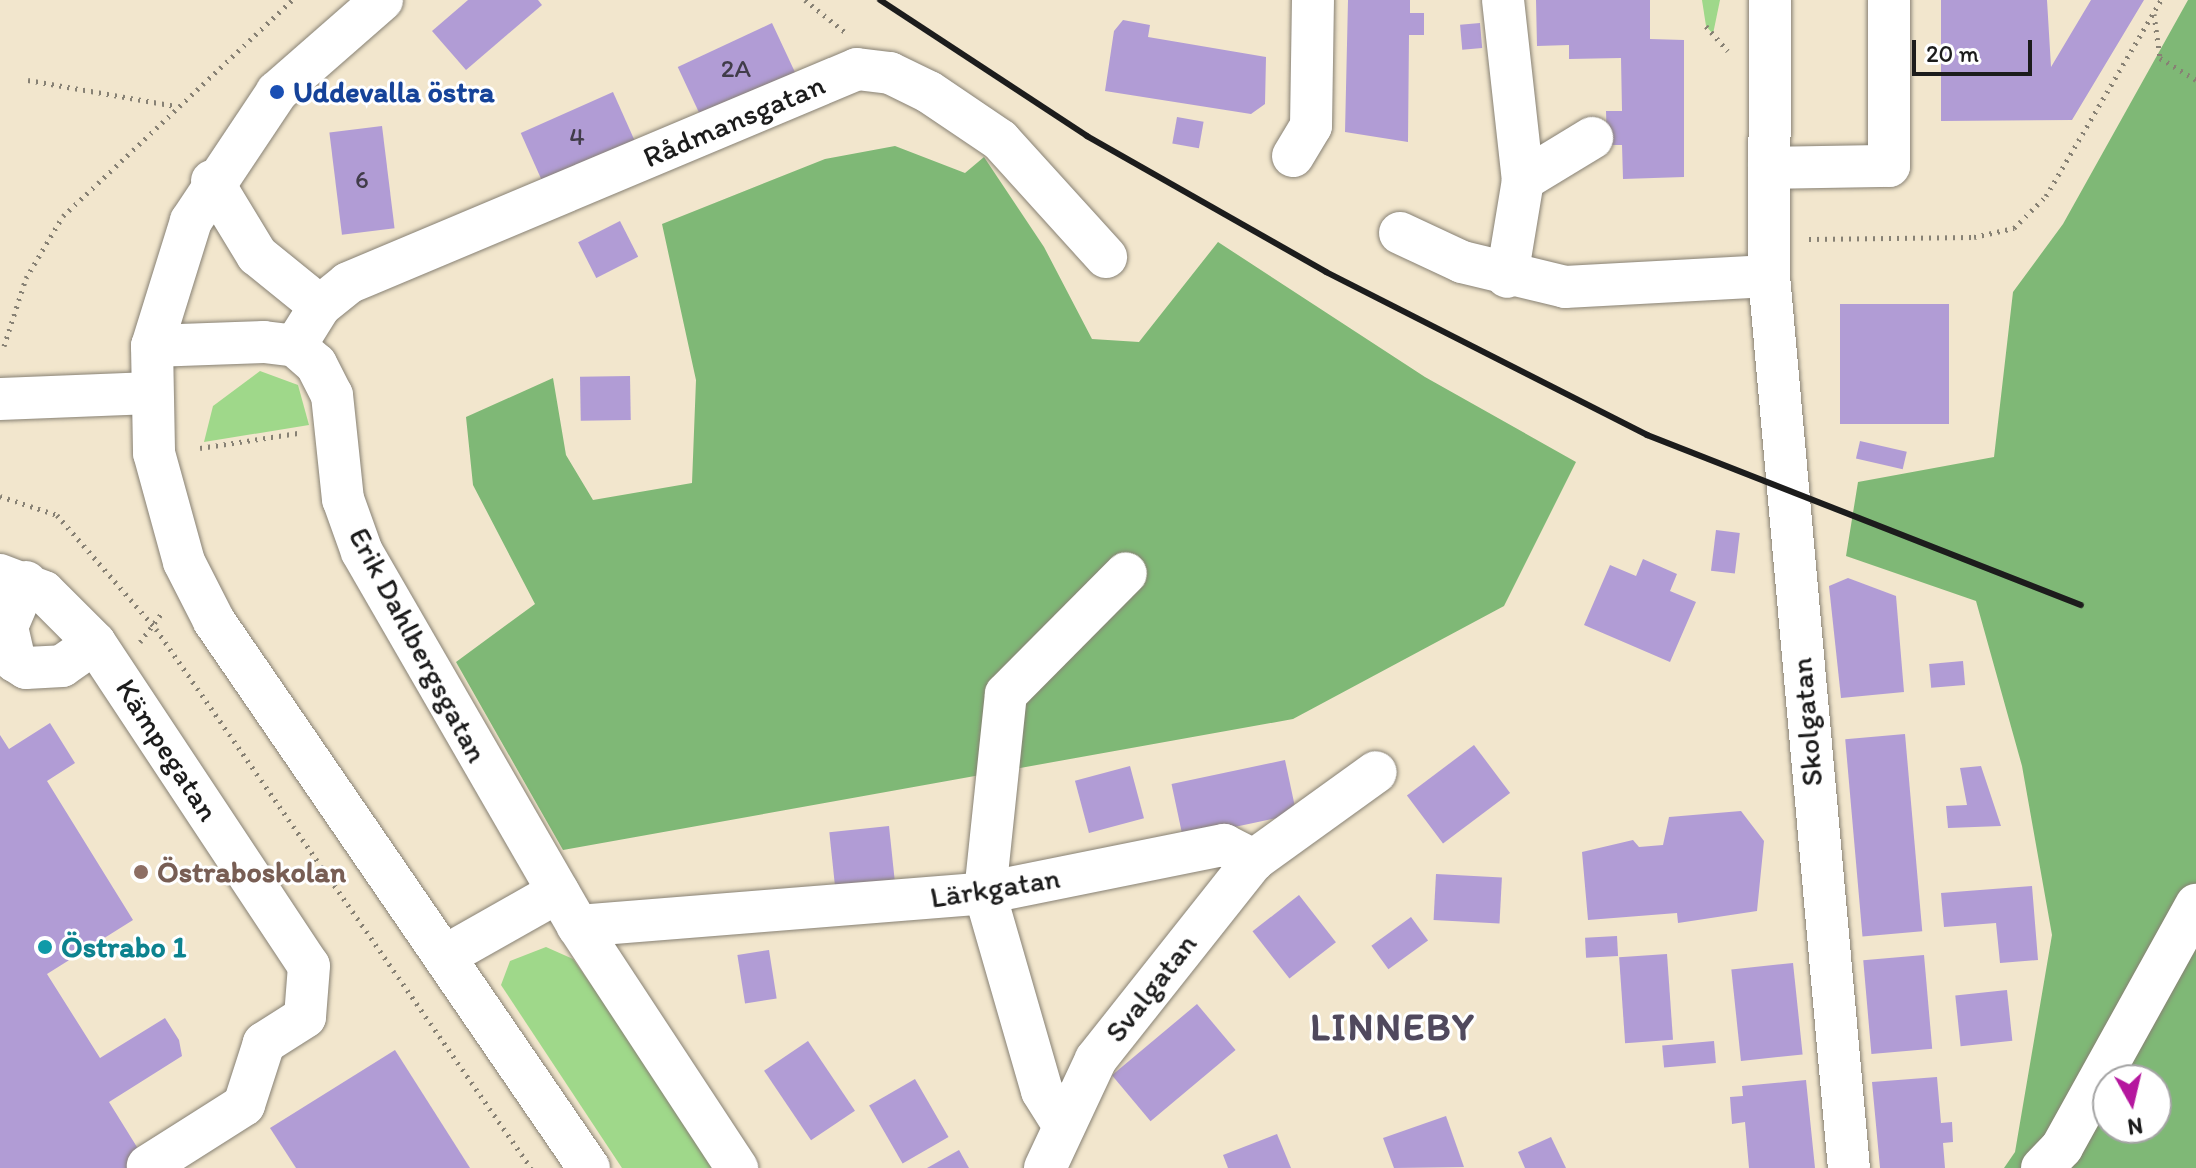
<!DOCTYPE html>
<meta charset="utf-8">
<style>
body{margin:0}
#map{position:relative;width:2196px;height:1168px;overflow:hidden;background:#f2e6cd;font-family:Itim,sans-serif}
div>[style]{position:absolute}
.green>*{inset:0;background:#9fd88a}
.forest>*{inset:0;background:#7fb876}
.building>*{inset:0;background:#b19cd5;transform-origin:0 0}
.path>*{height:5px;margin-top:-2.5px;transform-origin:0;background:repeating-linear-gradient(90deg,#878174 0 2px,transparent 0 8px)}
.roads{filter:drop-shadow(0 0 2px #878174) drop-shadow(0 0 2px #878174)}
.minor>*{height:42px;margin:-21px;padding:0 21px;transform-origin:21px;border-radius:21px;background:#fff}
.rail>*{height:6px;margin:-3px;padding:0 3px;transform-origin:3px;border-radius:3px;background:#1c1c1c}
.dots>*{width:22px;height:22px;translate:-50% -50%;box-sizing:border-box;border:4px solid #fff;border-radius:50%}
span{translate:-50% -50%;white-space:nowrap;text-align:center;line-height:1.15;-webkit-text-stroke:6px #fff;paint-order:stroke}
.number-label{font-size:26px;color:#413c4a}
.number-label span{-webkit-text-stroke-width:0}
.transit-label{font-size:30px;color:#164399;font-weight:700}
.left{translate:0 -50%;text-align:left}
.street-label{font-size:30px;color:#1c1c1c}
.education-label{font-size:30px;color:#785e54;font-weight:700}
.culture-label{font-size:30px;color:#0d838f;font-weight:700}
.district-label{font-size:38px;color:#50495d;font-weight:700;letter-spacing:2px}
.north{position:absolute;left:2092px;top:1064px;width:80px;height:80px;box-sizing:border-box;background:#fff;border:2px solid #a4a4a4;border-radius:50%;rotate:172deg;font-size:22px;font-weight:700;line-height:32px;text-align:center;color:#1c1c1c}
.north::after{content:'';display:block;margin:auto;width:28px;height:36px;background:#b5179e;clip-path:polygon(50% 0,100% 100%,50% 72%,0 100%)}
.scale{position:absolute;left:1912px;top:40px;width:120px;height:36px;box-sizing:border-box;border:4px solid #1c1c1c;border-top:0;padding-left:10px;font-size:24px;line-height:28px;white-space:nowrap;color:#1c1c1c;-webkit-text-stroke:6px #fff;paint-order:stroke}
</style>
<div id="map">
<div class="green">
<div style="clip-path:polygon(1702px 0,1720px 0,1713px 34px,1706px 26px)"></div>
<div style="clip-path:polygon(260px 371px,298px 385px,309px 425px,204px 442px,213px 406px)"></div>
<div style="clip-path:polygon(546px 947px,573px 959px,722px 1168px,622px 1168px,501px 985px,510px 961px)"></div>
</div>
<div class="forest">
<div style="clip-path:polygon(evenodd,2188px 0,2196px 0,2196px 1168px,2004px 1168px,2015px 1152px,2052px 935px,2022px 766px,1976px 601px,1846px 556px,1858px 482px,1994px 457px,2013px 292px,2063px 224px,2188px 0,2108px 1080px,2156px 1080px,2156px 1128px,2108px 1128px,2108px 1080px)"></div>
<div style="clip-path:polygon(895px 146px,965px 173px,984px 157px,1044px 247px,1092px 339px,1139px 342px,1218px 242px,1425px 377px,1576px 462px,1504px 606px,1293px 719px,563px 850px,456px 662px,535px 604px,473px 485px,466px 417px,553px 378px,566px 455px,593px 500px,692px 483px,696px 380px,662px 224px,825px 159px)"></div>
</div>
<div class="building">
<div style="clip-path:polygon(468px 0,538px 0,542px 5px,466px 70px,432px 31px)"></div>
<div style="clip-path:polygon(1348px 0,1410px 0,1410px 13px,1424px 13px,1424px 35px,1409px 35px,1408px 142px,1345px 132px)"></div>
<div style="clip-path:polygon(1536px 0,1650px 0,1650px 39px,1684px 40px,1684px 177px,1623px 179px,1622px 145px,1607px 145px,1606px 111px,1622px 111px,1621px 58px,1569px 59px,1569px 45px,1537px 46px)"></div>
<div style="clip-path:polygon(1941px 0,2047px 0,2051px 67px,2091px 0,2144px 0,2072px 120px,1941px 121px)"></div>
<div style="clip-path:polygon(1123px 20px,1150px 25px,1148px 37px,1266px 57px,1265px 104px,1251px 114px,1105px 91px,1114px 31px)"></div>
<div style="left:772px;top:23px;width:55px;height:104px;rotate:65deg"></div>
<div style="left:1480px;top:23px;width:25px;height:20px;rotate:85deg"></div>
<div style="left:613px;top:92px;width:55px;height:101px;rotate:66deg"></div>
<div style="left:1177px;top:117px;width:27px;height:27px;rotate:10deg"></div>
<div style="left:382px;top:126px;width:103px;height:53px;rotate:83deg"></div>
<div style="left:620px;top:221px;width:40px;height:47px;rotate:63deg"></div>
<div style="left:1840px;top:304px;width:109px;height:120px"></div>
<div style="left:630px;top:376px;width:44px;height:50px;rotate:89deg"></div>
<div style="left:1860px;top:441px;width:48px;height:18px;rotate:13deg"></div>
<div style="left:1716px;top:530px;width:24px;height:41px;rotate:7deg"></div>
<div style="clip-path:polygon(1643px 559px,1677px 574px,1670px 591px,1696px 602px,1670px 662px,1584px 625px,1610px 565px,1636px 576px)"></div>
<div style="clip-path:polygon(1848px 578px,1896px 596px,1904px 692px,1841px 698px,1829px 586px)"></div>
<div style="left:1963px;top:661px;width:24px;height:34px;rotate:85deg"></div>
<div style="clip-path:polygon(50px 723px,75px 763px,47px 781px,133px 920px,47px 974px,100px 1058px,165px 1018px,179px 1040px,182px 1056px,109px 1102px,150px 1168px,0 1168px,0 735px,9px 749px)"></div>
<div style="left:1905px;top:734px;width:198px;height:60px;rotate:85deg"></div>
<div style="left:1474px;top:745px;width:60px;height:84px;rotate:53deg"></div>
<div style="left:1285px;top:760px;width:55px;height:116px;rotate:78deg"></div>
<div style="left:1130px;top:766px;width:54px;height:57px;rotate:75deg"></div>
<div style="clip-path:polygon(1981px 766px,2001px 826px,1948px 828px,1946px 806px,1967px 805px,1960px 768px)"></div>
<div style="clip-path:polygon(1741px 811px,1764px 841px,1757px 911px,1678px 923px,1677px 913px,1588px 920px,1582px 852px,1633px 840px,1639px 847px,1663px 845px,1669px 817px)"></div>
<div style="left:889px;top:826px;width:54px;height:60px;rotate:84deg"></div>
<div style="left:1436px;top:874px;width:66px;height:46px;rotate:3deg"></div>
<div style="clip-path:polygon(2032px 886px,2038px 960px,2000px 963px,1996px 923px,1944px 927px,1941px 893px)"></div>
<div style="left:1299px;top:895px;width:60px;height:59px;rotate:52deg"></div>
<div style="left:1411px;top:917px;width:29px;height:49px;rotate:54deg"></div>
<div style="left:1617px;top:936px;width:20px;height:32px;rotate:87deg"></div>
<div style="left:769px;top:950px;width:49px;height:32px;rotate:81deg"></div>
<div style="left:1667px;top:954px;width:86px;height:48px;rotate:86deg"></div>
<div style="left:1924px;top:955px;width:94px;height:61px;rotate:85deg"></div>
<div style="left:1793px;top:963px;width:92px;height:62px;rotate:84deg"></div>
<div style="left:2007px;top:990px;width:51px;height:52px;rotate:84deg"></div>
<div style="left:1197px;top:1004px;width:60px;height:111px;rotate:50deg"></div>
<div style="left:808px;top:1041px;width:84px;height:53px;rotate:56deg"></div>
<div style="left:1714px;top:1041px;width:22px;height:52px;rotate:85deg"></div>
<div style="clip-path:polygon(395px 1050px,470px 1168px,296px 1168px,270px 1128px)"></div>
<div style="clip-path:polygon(1937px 1077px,1941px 1123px,1952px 1122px,1953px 1142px,1943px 1143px,1945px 1168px,1880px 1168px,1872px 1082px)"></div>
<div style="left:915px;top:1079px;width:67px;height:53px;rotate:60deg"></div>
<div style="clip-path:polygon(1806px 1080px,1815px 1168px,1749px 1168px,1745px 1122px,1732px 1124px,1730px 1097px,1743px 1096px,1742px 1086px)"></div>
<div style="clip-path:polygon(1446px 1116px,1464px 1167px,1394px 1168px,1383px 1138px)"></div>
<div style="clip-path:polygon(1277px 1134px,1291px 1168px,1228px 1168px,1223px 1155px)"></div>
<div style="clip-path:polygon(1551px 1137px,1566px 1168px,1525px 1168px,1518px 1152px)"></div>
<div style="clip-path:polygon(959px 1150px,969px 1168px,927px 1168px)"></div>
</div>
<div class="path">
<div style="left:805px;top:0;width:51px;rotate:38.7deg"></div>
<div style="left:2154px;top:14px;width:44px;rotate:82.2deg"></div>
<div style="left:2160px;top:58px;width:42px;rotate:31.4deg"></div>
<div style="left:1706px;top:26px;width:33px;rotate:49deg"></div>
<div style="left:28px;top:80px;width:150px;rotate:10deg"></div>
<div style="left:1809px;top:239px;width:165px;rotate:-0.7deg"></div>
<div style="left:1974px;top:237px;width:41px;rotate:-12.7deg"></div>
<div style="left:2014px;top:228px;width:45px;rotate:-45deg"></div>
<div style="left:2046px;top:196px;width:227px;rotate:-59.6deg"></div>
<div style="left:4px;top:346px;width:71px;rotate:-72.1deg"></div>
<div style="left:26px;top:278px;width:72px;rotate:-59.2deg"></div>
<div style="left:63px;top:216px;width:315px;rotate:-43.3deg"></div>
<div style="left:200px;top:448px;width:99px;rotate:-8.7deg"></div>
<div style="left:0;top:496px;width:60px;rotate:18.4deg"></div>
<div style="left:57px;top:515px;width:151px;rotate:49deg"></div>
<div style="left:156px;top:629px;width:657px;rotate:55.17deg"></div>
<div style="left:140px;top:642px;width:36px;rotate:-53deg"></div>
</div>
<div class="roads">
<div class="minor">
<div style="left:382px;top:0;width:140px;rotate:138.8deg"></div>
<div style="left:277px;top:92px;width:155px;rotate:123.7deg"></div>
<div style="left:191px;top:221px;width:131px;rotate:107.3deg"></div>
<div style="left:152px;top:346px;width:107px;rotate:88.9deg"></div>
<div style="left:154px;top:453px;width:113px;rotate:74.6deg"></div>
<div style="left:184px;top:562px;width:66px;rotate:63deg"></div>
<div style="left:214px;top:621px;width:663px;rotate:55.57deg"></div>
<div style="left:1503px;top:0;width:181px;rotate:83.7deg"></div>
<div style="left:1523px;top:180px;width:98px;rotate:99.4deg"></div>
<div style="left:1770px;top:0;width:276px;rotate:90.2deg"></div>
<div style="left:1769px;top:276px;width:896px;rotate:84.88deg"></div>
<div style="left:1293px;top:156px;width:35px;rotate:-59deg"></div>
<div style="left:1311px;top:126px;width:126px;rotate:-89.1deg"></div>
<div style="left:1769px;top:168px;width:120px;rotate:-1deg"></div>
<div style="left:1889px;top:166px;width:166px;rotate:-90deg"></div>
<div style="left:1523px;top:180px;width:81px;rotate:-31.3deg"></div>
<div style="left:212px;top:181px;width:87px;rotate:58.7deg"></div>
<div style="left:257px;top:255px;width:81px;rotate:39deg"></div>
<div style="left:1400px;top:233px;width:68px;rotate:25.1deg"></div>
<div style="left:1462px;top:262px;width:106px;rotate:13.6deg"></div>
<div style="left:1565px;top:287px;width:204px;rotate:-3.1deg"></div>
<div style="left:152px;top:346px;width:112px;rotate:-2deg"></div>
<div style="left:264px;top:342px;width:31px;rotate:7deg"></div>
<div style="left:295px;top:346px;width:28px;rotate:41deg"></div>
<div style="left:316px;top:364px;width:35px;rotate:63deg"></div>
<div style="left:332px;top:395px;width:105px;rotate:84deg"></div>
<div style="left:343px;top:499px;width:56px;rotate:70.3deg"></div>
<div style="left:362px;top:552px;width:432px;rotate:60deg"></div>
<div style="left:578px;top:926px;width:290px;rotate:56.7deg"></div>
<div style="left:295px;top:346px;width:47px;rotate:-58deg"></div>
<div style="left:320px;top:306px;width:36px;rotate:-39deg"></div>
<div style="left:348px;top:283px;width:552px;rotate:-22.8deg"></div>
<div style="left:857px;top:69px;width:33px;rotate:7deg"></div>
<div style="left:890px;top:73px;width:43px;rotate:26deg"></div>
<div style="left:929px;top:92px;width:86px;rotate:34.1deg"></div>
<div style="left:1000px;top:140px;width:158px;rotate:47.8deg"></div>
<div style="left:0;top:399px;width:149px;rotate:-2.3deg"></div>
<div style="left:0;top:575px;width:47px;rotate:21.1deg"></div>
<div style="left:44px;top:592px;width:72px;rotate:45deg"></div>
<div style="left:95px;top:643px;width:387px;rotate:56.5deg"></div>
<div style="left:309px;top:966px;width:51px;rotate:94.5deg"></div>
<div style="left:305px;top:1017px;width:49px;rotate:147.6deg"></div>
<div style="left:264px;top:1043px;width:65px;rotate:107.9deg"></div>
<div style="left:244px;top:1105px;width:114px;rotate:147.6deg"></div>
<div style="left:26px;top:582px;width:49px;rotate:112.9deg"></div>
<div style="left:7px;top:627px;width:35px;rotate:77deg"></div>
<div style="left:15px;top:661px;width:13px;rotate:32deg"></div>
<div style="left:26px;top:668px;width:36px;rotate:-3deg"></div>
<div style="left:62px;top:666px;width:40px;rotate:-34.9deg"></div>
<div style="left:578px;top:926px;width:408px;rotate:-4.6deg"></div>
<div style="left:985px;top:893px;width:244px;rotate:-11.4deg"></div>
<div style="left:1224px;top:845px;width:34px;rotate:27deg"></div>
<div style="left:1254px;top:860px;width:150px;rotate:-35.8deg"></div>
<div style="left:445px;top:956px;width:130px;rotate:-29.5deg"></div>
<div style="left:1064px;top:1126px;width:41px;rotate:-122.2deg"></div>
<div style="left:1042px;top:1091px;width:206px;rotate:-106.1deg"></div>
<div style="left:985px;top:893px;width:200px;rotate:-84deg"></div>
<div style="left:1006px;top:694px;width:170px;rotate:-45.2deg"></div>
<div style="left:1045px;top:1168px;width:120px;rotate:-64.9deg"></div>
<div style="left:1096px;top:1059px;width:254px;rotate:-51.6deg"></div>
<div style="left:2042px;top:1168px;width:29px;rotate:-46deg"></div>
<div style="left:2062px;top:1147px;width:277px;rotate:-61deg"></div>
</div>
</div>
<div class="rail">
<div style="left:880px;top:0;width:248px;rotate:33.3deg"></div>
<div style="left:1087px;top:136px;width:275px;rotate:29.6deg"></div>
<div style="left:1326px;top:272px;width:360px;rotate:26.9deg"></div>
<div style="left:1647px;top:435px;width:466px;rotate:21.4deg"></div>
</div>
<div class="dots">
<div style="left:277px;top:92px;background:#1a4fb4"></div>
<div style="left:141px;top:872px;background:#8d6e63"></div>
<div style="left:45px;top:947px;background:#0f9aa8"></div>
</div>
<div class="number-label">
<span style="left:736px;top:69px">2A</span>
<span style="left:577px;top:137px">4</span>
<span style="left:362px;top:180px">6</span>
</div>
<div class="transit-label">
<span class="left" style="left:293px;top:92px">Uddevalla östra</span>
</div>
<div class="street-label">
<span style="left:734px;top:121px;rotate:-23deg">Rådmansgatan</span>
<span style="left:418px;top:645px;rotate:62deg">Erik Dahlbergsgatan</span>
<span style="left:1807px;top:722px;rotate:-95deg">Skolgatan</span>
<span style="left:167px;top:750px;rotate:57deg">Kämpegatan</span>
<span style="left:995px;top:888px;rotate:-9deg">Lärkgatan</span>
<span style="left:1151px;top:988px;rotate:-52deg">Svalgatan</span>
</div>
<div class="education-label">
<span class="left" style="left:157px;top:872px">Östraboskolan</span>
</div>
<div class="culture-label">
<span class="left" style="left:61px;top:947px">Östrabo 1</span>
</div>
<div class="district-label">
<span style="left:1393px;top:1028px">LINNEBY</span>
</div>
<div class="north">N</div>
<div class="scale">20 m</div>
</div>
